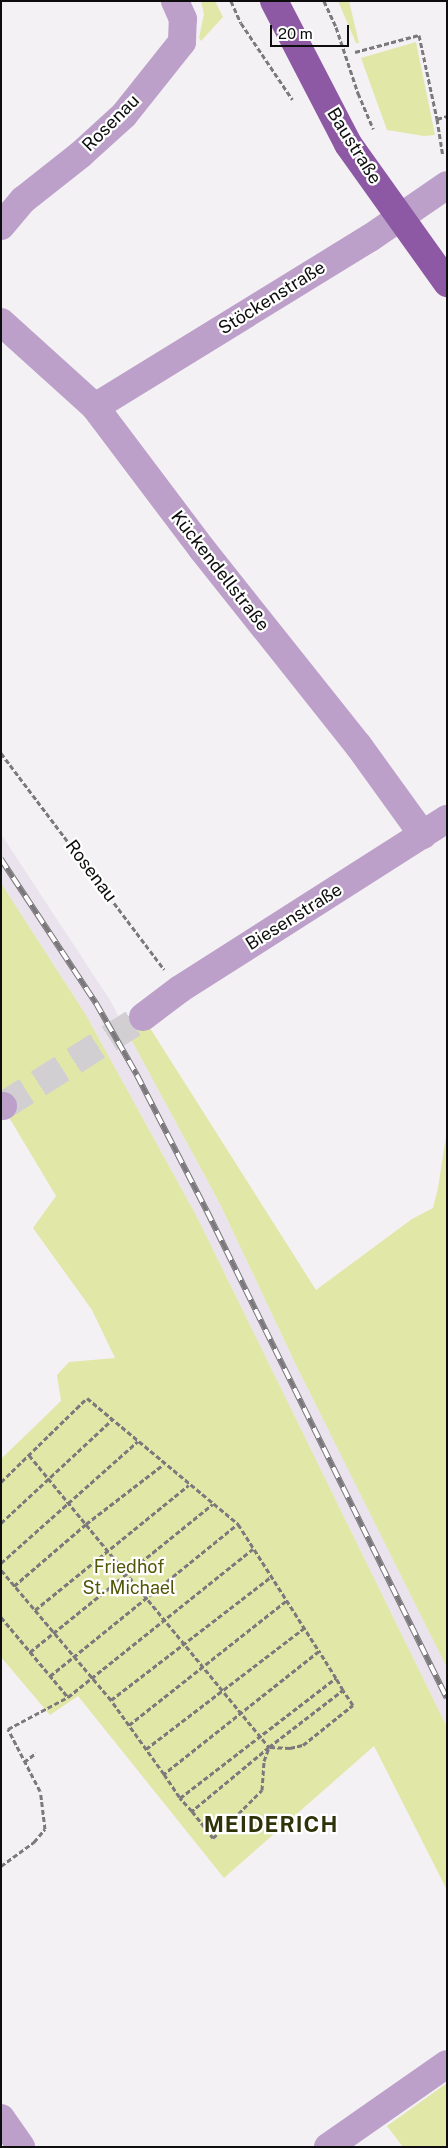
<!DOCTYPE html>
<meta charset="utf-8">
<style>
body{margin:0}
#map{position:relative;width:448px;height:2148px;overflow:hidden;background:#f4f1f5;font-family:"Public Sans",sans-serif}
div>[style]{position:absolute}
.built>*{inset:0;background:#eae3ed}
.green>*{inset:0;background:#e0e7a7}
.minor-tunnel>*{height:28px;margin-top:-14px;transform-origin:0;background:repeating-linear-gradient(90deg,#d2cfd2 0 28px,transparent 0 42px)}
.path>*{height:3px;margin-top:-1.5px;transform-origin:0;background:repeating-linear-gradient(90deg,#7b797b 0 5px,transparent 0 7.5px)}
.minor>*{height:28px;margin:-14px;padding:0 14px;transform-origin:14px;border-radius:14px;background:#bca0ca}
.major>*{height:28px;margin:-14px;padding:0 14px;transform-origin:14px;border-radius:14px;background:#8d59a4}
.rail>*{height:5.5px;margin-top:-2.75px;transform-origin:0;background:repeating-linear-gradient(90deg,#fff 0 11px,#7a787b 0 22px);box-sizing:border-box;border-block:1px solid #7a787b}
span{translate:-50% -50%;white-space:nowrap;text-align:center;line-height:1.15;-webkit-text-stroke:4.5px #fff;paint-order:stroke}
.street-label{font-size:18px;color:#0e0d0e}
.park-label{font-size:18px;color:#525707}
.district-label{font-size:22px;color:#30330a;font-weight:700;letter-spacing:1px}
.frame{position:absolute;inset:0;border:2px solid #0e0d0e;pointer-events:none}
.scale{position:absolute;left:270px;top:25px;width:79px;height:22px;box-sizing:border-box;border:2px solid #0e0d0e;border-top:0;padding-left:6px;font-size:15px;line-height:18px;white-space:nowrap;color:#0e0d0e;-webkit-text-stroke:4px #fff;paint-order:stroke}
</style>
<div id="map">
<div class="built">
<div style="clip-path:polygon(1px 834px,110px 1000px,220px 1204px,296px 1365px,447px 1668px,447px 1727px,197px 1217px,86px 1015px,1px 883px)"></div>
</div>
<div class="green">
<div style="clip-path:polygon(201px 1px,215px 1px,223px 17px,201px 41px,199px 38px,204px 14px)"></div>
<div style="clip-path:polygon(338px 1px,349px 1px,359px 43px,356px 43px)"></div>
<div style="clip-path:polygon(416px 42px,435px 135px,424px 136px,387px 130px,361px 58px)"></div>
<div style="clip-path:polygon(1px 883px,86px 1015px,197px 1217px,447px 1727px,447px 1890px,374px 1746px,224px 1878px,78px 1696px,50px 1715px,1px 1657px,1px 1459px,61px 1401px,57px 1375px,69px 1362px,115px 1358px,92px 1310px,33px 1228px,56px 1196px,1px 1104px)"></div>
<div style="clip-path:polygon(143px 1017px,316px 1290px,412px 1219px,433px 1208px,438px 1188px,447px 1130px,447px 1668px,296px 1365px,220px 1204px,125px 1028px)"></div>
<div style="clip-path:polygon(447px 2083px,447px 2147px,403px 2147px,387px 2126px)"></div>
</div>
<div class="minor-tunnel">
<div style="left:3px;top:1106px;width:166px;rotate:-32.4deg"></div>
</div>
<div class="path">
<div style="left:231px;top:1px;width:24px;rotate:66deg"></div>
<div style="left:241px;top:23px;width:92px;rotate:56.1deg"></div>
<div style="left:324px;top:1px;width:29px;rotate:65deg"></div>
<div style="left:336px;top:27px;width:70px;rotate:71.6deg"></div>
<div style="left:358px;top:93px;width:39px;rotate:67deg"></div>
<div style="left:355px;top:52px;width:66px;rotate:-14.9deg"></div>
<div style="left:419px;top:35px;width:86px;rotate:77.9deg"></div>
<div style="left:437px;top:119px;width:10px;rotate:-17deg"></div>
<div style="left:437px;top:119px;width:37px;rotate:81deg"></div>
<div style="left:1px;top:753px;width:271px;rotate:53deg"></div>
<div style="left:29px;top:1455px;width:378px;rotate:50.6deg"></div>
<div style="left:269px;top:1747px;width:100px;rotate:140.3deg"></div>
<div style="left:192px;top:1811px;width:18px;rotate:-133deg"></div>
<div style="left:1px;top:1482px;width:120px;rotate:-44.3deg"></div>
<div style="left:87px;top:1398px;width:197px;rotate:39.8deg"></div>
<div style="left:238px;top:1524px;width:151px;rotate:57.5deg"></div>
<div style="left:319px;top:1651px;width:198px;rotate:141.6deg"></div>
<div style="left:164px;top:1774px;width:91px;rotate:-125.6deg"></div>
<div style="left:111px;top:1700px;width:170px;rotate:-130.2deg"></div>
<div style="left:1px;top:1523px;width:151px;rotate:-42.9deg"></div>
<div style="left:1px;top:1563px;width:183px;rotate:-41.7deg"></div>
<div style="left:14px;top:1586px;width:95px;rotate:-40.7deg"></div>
<div style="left:86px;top:1524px;width:98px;rotate:-37.6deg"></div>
<div style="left:35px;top:1610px;width:198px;rotate:-39.1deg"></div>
<div style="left:1px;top:1617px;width:104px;rotate:50.1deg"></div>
<div style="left:30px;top:1652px;width:235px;rotate:-39deg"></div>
<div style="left:50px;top:1676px;width:242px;rotate:-39deg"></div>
<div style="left:111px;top:1700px;width:202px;rotate:-37.6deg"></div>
<div style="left:129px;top:1725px;width:201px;rotate:-38.3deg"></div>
<div style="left:270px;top:1747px;width:20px;rotate:3deg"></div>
<div style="left:290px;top:1748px;width:13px;rotate:-13deg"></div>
<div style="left:303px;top:1745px;width:64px;rotate:-38.7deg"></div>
<div style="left:353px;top:1705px;width:18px;rotate:-124deg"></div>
<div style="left:146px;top:1749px;width:199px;rotate:-37.4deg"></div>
<div style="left:24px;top:1762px;width:15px;rotate:-37deg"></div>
<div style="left:164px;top:1774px;width:29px;rotate:56deg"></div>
<div style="left:180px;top:1798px;width:197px;rotate:-37.6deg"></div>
<div style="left:336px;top:1678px;width:32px;rotate:-122deg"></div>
<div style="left:192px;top:1811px;width:34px;rotate:52deg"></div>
<div style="left:213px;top:1838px;width:28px;rotate:-44deg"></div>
<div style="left:233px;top:1819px;width:41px;rotate:-45deg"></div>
<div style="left:262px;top:1790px;width:29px;rotate:-86deg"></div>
<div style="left:264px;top:1761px;width:15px;rotate:-70deg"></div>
<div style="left:269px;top:1747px;width:93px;rotate:-37.6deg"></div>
<div style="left:343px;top:1690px;width:14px;rotate:-120deg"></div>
<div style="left:1px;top:1866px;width:41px;rotate:-36deg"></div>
<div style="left:34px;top:1842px;width:17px;rotate:-50deg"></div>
<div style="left:45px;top:1829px;width:38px;rotate:-97deg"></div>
<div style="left:40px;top:1791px;width:70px;rotate:-117.3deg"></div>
<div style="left:8px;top:1729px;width:68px;rotate:-28.1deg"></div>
<div style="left:68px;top:1697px;width:237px;rotate:-38.7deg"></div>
</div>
<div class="minor">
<div style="left:1px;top:226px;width:34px;rotate:-50deg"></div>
<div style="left:23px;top:200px;width:73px;rotate:-38.3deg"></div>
<div style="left:80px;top:155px;width:59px;rotate:-42.3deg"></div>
<div style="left:124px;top:115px;width:93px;rotate:-51.5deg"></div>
<div style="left:182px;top:42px;width:23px;rotate:-88deg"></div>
<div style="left:183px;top:19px;width:20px;rotate:-114deg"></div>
<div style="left:1px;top:322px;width:127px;rotate:42.1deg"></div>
<div style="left:95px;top:407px;width:178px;rotate:53deg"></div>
<div style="left:202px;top:549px;width:251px;rotate:51.5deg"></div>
<div style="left:358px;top:745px;width:111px;rotate:54.2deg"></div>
<div style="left:95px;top:407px;width:323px;rotate:-31.6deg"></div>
<div style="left:370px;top:238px;width:93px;rotate:-34.5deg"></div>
<div style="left:143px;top:1017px;width:46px;rotate:-37.1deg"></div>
<div style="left:180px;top:989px;width:317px;rotate:-32.5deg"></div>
<div style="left:1px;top:1106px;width:2px"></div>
<div style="left:1px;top:2118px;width:35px;rotate:55deg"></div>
<div style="left:328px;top:2147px;width:145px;rotate:-34.9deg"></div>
</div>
<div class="major">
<div style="left:274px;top:1px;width:161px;rotate:62.6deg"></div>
<div style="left:348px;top:144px;width:171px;rotate:54.5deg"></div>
</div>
<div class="rail">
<div style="left:1px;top:859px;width:173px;rotate:56.6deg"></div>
<div style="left:96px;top:1003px;width:83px;rotate:60.3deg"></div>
<div style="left:137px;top:1075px;width:153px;rotate:62.8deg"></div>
<div style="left:207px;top:1211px;width:543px;rotate:63.77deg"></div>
</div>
<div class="street-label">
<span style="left:111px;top:123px;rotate:-45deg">Rosenau</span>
<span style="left:354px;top:146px;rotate:58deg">Baustraße</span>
<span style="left:272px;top:298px;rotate:-32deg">Stöckenstraße</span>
<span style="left:220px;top:571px;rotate:52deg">Kückendellstraße</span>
<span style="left:91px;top:871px;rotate:53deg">Rosenau</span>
<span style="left:294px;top:917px;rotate:-32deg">Biesenstraße</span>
</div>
<div class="park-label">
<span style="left:129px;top:1578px">Friedhof<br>St. Michael</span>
</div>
<div class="district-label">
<span style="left:271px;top:1825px">MEIDERICH</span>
</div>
<div class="frame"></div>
<div class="scale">20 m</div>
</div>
